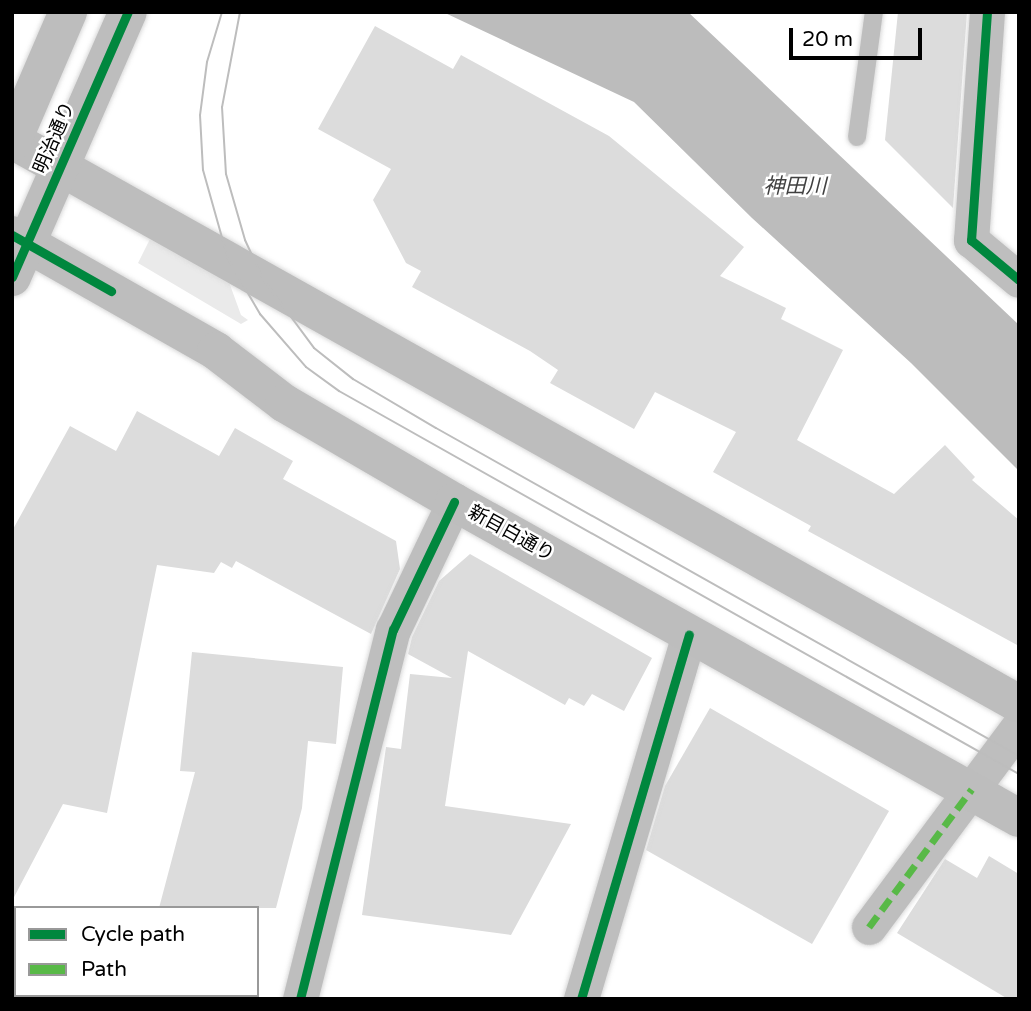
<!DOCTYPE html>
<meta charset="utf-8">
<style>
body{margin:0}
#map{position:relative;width:1031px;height:1011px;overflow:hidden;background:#fff;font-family:"Varela Round","Noto Sans JP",sans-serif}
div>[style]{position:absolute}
.green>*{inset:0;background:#eaeaea}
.water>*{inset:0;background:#bcbcbc}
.building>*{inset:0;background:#dcdcdc}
.roads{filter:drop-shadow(0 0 2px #dbdbdb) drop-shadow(0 0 2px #dbdbdb)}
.lane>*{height:18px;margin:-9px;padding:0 9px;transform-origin:9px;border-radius:9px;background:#bebebe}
.street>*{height:35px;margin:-17.5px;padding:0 17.5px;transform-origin:17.5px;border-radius:17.5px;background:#bebebe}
.primary>*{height:38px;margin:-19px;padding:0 19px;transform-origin:19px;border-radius:19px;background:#bdbdbd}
.tram>*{height:2px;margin:-1px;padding:0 1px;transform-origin:1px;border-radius:1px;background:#bdbdbd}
.quiet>*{height:7px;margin-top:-3.5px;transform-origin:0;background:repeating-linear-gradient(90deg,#58b947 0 14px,transparent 0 21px)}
.cycleway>*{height:9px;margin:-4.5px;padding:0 4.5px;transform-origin:4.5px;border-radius:4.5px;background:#00873e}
span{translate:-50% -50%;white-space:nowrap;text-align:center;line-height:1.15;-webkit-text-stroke:5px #fff;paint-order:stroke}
.street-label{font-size:19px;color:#000}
.water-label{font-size:21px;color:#404040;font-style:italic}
.frame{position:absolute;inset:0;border:14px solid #000;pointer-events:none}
.legend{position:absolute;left:14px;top:906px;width:245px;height:91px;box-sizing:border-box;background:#fff;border:2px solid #999;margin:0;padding:9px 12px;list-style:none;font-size:21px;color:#000}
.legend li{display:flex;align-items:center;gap:14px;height:35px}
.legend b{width:35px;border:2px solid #999}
.scale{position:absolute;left:789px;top:28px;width:133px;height:32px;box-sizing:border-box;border:4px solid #000;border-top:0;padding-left:9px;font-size:21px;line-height:24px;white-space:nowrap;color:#000;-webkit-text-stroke:5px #fff;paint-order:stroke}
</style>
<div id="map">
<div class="green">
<div style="clip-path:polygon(150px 239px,229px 282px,241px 315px,248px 320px,241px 324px,138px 263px)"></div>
</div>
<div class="water">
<div style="clip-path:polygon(443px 12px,688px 12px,1019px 325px,1019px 471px,911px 363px,752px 218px,634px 102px)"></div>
</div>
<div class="building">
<div style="clip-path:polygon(898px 12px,967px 12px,953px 208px,885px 140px)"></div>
<div style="clip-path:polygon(375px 26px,453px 69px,461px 55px,609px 136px,744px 247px,720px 276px,786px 308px,781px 319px,843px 350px,797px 440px,894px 494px,945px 445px,975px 477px,972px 480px,1019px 520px,1019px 646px,808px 531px,811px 526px,713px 472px,736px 432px,655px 392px,634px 429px,550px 383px,558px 370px,530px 351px,412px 287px,421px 271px,406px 263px,373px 200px,391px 169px,318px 129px)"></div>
<div style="clip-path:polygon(137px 411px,219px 456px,235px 428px,293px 461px,283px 479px,396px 541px,400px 569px,371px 634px,236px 561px,232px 568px,221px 562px,214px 573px,157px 565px,107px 813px,63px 804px,12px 901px,12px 531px,70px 426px,116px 451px)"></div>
<div style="clip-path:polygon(470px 554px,652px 658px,624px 711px,592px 694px,584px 706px,569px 698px,565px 705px,468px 651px,445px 806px,571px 824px,511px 935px,362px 915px,386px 747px,401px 749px,410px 674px,452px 678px,408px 654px,412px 637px,439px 581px)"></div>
<div style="clip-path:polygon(192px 652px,343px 667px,336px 744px,308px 741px,302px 808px,276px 908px,159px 908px,195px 772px,180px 771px)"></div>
<div style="clip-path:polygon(710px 708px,889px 811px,812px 944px,646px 850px,665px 786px)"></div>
<div style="clip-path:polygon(989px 856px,1019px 874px,1019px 999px,1008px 999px,897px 933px,945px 859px,977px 878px)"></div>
</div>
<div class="roads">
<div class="lane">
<div style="left:857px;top:137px;width:126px;rotate:-82.3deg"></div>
</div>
<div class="street">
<div style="left:987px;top:12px;width:229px;rotate:94deg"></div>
<div style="left:971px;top:240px;width:62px;rotate:39.8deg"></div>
<div style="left:869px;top:927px;width:251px;rotate:-53.3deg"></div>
<div style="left:300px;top:999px;width:381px;rotate:-75.9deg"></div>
<div style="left:393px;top:630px;width:142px;rotate:-64.5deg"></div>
<div style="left:581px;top:999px;width:380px;rotate:-73.5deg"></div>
</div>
<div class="primary">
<div style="left:12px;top:140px;width:1154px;rotate:29.25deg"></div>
<div style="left:12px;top:142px;width:142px;rotate:-66.7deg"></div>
<div style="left:12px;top:235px;width:235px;rotate:29.6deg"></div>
<div style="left:216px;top:351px;width:86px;rotate:37.4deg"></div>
<div style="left:284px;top:403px;width:197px;rotate:30.2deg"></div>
<div style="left:454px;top:502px;width:647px;rotate:29.22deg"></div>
<div style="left:12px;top:277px;width:289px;rotate:-66.4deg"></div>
</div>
</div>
<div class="tram">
<div style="left:222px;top:12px;width:52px;rotate:106.7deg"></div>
<div style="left:207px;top:62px;width:53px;rotate:97.5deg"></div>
<div style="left:200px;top:115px;width:55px;rotate:86.9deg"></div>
<div style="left:203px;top:170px;width:92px;rotate:74.3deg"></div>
<div style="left:228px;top:259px;width:64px;rotate:59.8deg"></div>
<div style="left:260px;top:314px;width:70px;rotate:49deg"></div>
<div style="left:306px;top:367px;width:41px;rotate:36deg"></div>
<div style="left:339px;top:391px;width:780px;rotate:29.39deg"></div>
<div style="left:240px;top:12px;width:97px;rotate:100.7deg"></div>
<div style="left:222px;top:107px;width:67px;rotate:86.6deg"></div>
<div style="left:226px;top:174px;width:69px;rotate:73.9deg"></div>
<div style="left:245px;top:240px;width:43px;rotate:65.2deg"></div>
<div style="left:263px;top:279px;width:86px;rotate:53.5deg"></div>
<div style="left:314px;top:348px;width:50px;rotate:38.5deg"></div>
<div style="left:353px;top:379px;width:96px;rotate:30.6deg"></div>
<div style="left:436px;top:428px;width:669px;rotate:29.36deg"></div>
</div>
<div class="quiet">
<div style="left:869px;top:927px;width:172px;rotate:-53.3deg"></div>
</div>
<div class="cycleway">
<div style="left:987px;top:12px;width:229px;rotate:94deg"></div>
<div style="left:971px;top:240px;width:62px;rotate:39.8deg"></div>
<div style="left:12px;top:235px;width:114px;rotate:29.5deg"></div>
<div style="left:12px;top:277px;width:289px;rotate:-66.4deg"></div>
<div style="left:300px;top:999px;width:381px;rotate:-75.9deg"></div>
<div style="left:393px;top:630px;width:142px;rotate:-64.5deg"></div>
<div style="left:581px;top:999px;width:380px;rotate:-73.5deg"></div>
</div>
<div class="street-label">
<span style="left:55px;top:138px;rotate:-67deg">明治通り</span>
<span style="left:511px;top:534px;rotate:29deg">新目白通り</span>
</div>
<div class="water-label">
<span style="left:795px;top:187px">神田川</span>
</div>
<div class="frame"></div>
<ul class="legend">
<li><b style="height:9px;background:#00873e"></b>Cycle path</li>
<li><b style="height:9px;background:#58b947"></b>Path</li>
</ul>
<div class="scale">20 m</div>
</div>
